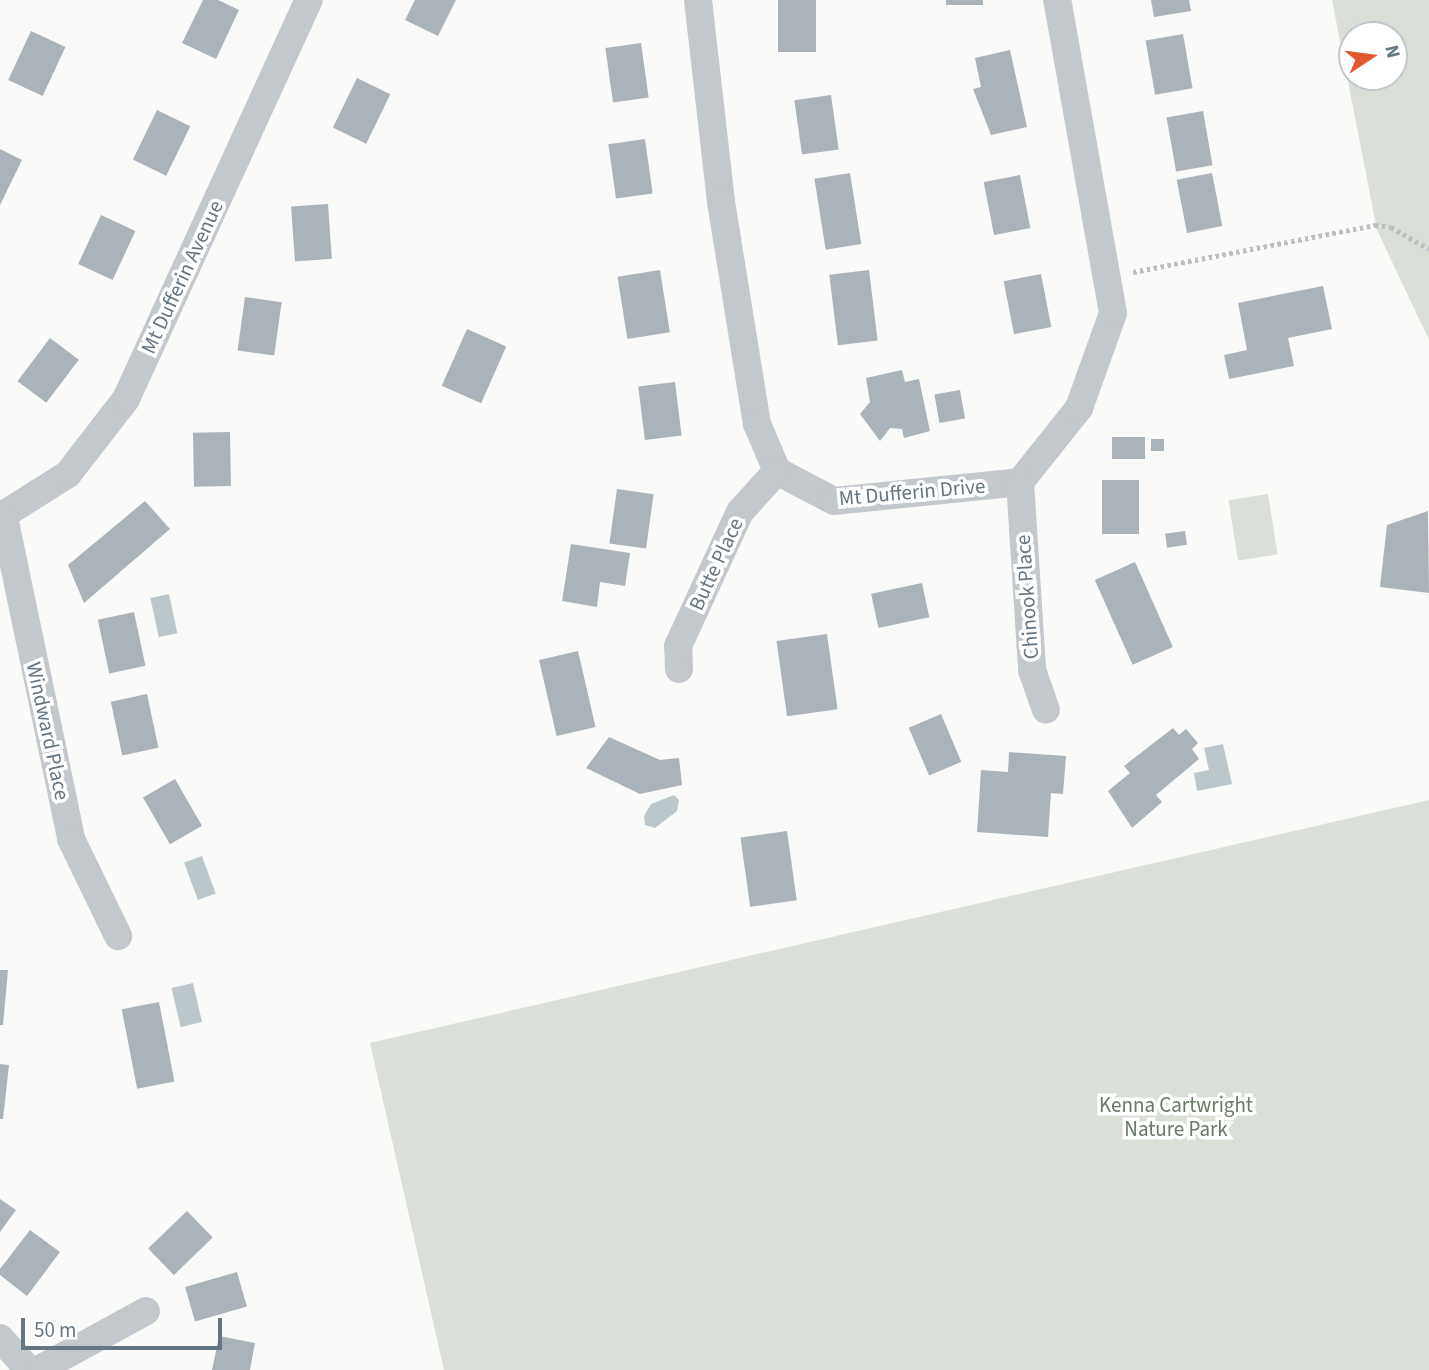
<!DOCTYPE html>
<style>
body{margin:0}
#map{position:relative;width:1429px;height:1370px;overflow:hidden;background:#fafaf8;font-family:"Source Sans 3",sans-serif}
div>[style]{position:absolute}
.green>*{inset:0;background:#dadfd7;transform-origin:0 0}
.water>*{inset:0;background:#bbc7cb;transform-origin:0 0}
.building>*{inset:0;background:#aab3b9;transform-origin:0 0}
.path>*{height:4.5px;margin-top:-2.25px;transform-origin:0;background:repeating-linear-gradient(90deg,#bbbfc2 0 3.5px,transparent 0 7px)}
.street>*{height:28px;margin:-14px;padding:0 14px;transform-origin:14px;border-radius:14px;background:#c3c8cc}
span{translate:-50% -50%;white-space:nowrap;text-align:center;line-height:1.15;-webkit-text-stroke:7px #fff;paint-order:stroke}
.street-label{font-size:21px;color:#657683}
.park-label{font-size:21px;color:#687a64}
.north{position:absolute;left:1338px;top:21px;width:70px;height:70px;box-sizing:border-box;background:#fff;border:2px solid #c1c8cd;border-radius:50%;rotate:77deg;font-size:19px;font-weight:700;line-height:28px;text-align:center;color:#657683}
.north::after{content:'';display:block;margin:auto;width:24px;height:32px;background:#e4572e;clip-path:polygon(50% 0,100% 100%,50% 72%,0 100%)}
.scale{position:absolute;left:21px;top:1318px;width:201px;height:32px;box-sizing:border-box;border:4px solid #657683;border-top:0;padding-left:9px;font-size:21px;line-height:24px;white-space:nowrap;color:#657683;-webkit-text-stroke:5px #fff;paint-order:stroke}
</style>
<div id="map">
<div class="green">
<div style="clip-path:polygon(evenodd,1332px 0,1429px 0,1429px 340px,1377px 230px,1332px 0,1394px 35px,1394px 77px,1352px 77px,1352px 35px,1394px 35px)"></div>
<div style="left:1268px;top:494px;width:61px;height:40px;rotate:81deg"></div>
<div style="clip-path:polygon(1429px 800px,1429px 1370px,444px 1370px,370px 1043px)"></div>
</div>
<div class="water">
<div style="left:169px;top:594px;width:40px;height:19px;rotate:78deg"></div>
<div style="clip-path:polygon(1223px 744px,1232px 784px,1197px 791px,1194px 773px,1209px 770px,1204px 748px)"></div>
<div style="clip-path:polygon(674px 795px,679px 800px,677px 811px,655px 828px,645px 825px,644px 816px,651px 804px)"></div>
<div style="left:202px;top:856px;width:40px;height:19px;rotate:70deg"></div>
<div style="left:193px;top:983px;width:40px;height:22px;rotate:77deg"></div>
</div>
<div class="building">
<div style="clip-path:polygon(203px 0,218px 0,239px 10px,216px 59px,182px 43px)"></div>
<div style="clip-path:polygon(415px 0,456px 0,438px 36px,405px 20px)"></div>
<div style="left:778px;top:0;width:38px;height:52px"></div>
<div style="left:946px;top:0;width:37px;height:5px"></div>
<div style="clip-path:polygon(1151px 0,1189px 0,1191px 11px,1154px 17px)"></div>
<div style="left:31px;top:31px;width:38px;height:54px;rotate:25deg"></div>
<div style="left:1183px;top:34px;width:55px;height:38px;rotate:80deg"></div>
<div style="left:641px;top:43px;width:55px;height:36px;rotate:82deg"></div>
<div style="clip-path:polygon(1010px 50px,1027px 127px,991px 135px,973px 89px,981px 87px,975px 58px)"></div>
<div style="left:357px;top:78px;width:37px;height:55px;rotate:26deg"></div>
<div style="left:831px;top:95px;width:55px;height:37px;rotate:82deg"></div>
<div style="left:157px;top:110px;width:37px;height:55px;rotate:26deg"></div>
<div style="left:1203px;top:111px;width:55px;height:37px;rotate:80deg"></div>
<div style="left:645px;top:139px;width:55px;height:37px;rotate:82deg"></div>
<div style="clip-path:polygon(0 149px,22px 160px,0 205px)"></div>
<div style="left:850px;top:173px;width:72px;height:36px;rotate:81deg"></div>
<div style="left:1212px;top:173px;width:54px;height:36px;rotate:79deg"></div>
<div style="left:1020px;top:175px;width:54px;height:37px;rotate:79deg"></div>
<div style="left:328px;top:204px;width:55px;height:37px;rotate:86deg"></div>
<div style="left:101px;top:215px;width:38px;height:54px;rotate:25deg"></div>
<div style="left:660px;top:270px;width:63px;height:43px;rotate:81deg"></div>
<div style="left:869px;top:270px;width:71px;height:40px;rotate:83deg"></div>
<div style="left:1041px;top:274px;width:54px;height:38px;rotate:79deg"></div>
<div style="clip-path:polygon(1323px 286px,1332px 329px,1288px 338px,1294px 366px,1229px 379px,1224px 355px,1247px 350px,1238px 303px)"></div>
<div style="left:245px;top:297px;width:37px;height:54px;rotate:8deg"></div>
<div style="left:467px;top:329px;width:43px;height:62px;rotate:24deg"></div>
<div style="left:50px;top:338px;width:36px;height:54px;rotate:37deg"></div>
<div style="clip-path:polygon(902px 370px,905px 382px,919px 379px,930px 431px,904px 438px,902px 429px,890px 428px,880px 441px,860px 414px,870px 402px,866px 378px)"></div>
<div style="left:675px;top:382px;width:54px;height:37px;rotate:83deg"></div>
<div style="left:960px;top:390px;width:29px;height:26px;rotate:80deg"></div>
<div style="left:230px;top:432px;width:54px;height:37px;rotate:89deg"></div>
<div style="left:1112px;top:437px;width:33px;height:22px"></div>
<div style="left:1151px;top:439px;width:13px;height:12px"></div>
<div style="left:1102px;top:480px;width:37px;height:54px"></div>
<div style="left:617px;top:489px;width:37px;height:55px;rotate:8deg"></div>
<div style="clip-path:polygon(145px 501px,170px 529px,84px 603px,68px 565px)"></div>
<div style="clip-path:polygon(1428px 511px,1429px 593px,1380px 587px,1387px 525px)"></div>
<div style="left:1185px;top:531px;width:14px;height:20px;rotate:82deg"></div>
<div style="clip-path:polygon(571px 544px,630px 553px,625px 586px,600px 582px,597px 607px,562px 601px)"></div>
<div style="left:1135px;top:562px;width:93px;height:44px;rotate:66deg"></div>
<div style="left:922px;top:583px;width:35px;height:52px;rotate:78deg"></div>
<div style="left:134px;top:612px;width:55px;height:37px;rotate:78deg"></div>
<div style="left:827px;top:634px;width:76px;height:51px;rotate:82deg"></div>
<div style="left:578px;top:651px;width:78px;height:40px;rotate:77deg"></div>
<div style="left:147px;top:694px;width:55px;height:37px;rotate:78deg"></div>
<div style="left:941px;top:714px;width:52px;height:35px;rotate:67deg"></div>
<div style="clip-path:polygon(1173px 728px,1179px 735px,1186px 729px,1198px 743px,1192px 749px,1199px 759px,1156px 795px,1162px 802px,1132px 828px,1108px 791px,1130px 773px,1124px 766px)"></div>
<div style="clip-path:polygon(609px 737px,660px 760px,679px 758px,682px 785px,640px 794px,586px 768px)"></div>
<div style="clip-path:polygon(1009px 752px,1066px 756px,1063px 794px,1051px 793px,1048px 837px,977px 832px,981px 770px,1008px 772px)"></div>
<div style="left:175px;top:779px;width:54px;height:37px;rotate:60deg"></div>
<div style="left:787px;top:831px;width:70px;height:47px;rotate:82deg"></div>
<div style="clip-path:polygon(0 970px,8px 970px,3px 1025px,0 1025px)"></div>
<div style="left:159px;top:1002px;width:81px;height:38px;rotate:79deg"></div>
<div style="clip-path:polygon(0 1064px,9px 1065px,3px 1119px,0 1119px)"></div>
<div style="clip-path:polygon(0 1199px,16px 1210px,0 1232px)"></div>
<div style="left:187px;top:1211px;width:37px;height:54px;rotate:46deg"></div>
<div style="clip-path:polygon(30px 1230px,60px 1252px,27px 1296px,0 1275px,0 1269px)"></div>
<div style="left:237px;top:1272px;width:36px;height:54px;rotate:74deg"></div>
<div style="clip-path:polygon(219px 1336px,255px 1343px,250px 1370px,212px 1370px)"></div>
</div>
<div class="path">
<div style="left:1133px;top:272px;width:247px;rotate:-11deg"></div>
<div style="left:1375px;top:225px;width:16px;rotate:7deg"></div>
<div style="left:1391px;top:227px;width:44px;rotate:30.1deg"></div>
</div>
<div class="street">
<div style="left:698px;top:0;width:203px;rotate:83.5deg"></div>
<div style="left:721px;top:202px;width:225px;rotate:80.8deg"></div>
<div style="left:757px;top:424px;width:51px;rotate:66.9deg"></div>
<div style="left:777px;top:471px;width:64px;rotate:27.8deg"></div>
<div style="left:834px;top:501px;width:187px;rotate:-5.8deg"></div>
<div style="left:1020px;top:482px;width:95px;rotate:-51.4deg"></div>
<div style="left:1079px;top:408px;width:101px;rotate:-70.3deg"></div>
<div style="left:1113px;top:313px;width:318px;rotate:-100.1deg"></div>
<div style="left:1020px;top:482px;width:188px;rotate:86.3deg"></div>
<div style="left:1032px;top:670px;width:42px;rotate:70.7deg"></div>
<div style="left:0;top:517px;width:80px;rotate:-32.3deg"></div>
<div style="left:68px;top:474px;width:95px;rotate:-52.3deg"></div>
<div style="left:126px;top:399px;width:439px;rotate:-65.4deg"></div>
<div style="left:4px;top:517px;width:329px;rotate:78.2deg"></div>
<div style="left:71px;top:839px;width:108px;rotate:64.1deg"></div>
<div style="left:679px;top:669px;width:23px;rotate:-92deg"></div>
<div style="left:678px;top:646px;width:148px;rotate:-65.2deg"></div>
<div style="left:740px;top:512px;width:55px;rotate:-47.9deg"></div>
<div style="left:0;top:1338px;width:43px;rotate:47.8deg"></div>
<div style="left:38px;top:1370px;width:123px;rotate:-28.6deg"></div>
</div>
<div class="street-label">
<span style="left:182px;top:277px;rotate:-65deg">Mt Dufferin Avenue</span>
<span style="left:912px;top:492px;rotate:-5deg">Mt Dufferin Drive</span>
<span style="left:716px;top:564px;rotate:-65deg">Butte Place</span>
<span style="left:1027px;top:597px;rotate:-94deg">Chinook Place</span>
<span style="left:48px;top:731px;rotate:78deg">Windward Place</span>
</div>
<div class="park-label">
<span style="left:1176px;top:1117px">Kenna Cartwright<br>Nature Park</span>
</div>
<div class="north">N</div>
<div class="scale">50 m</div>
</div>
